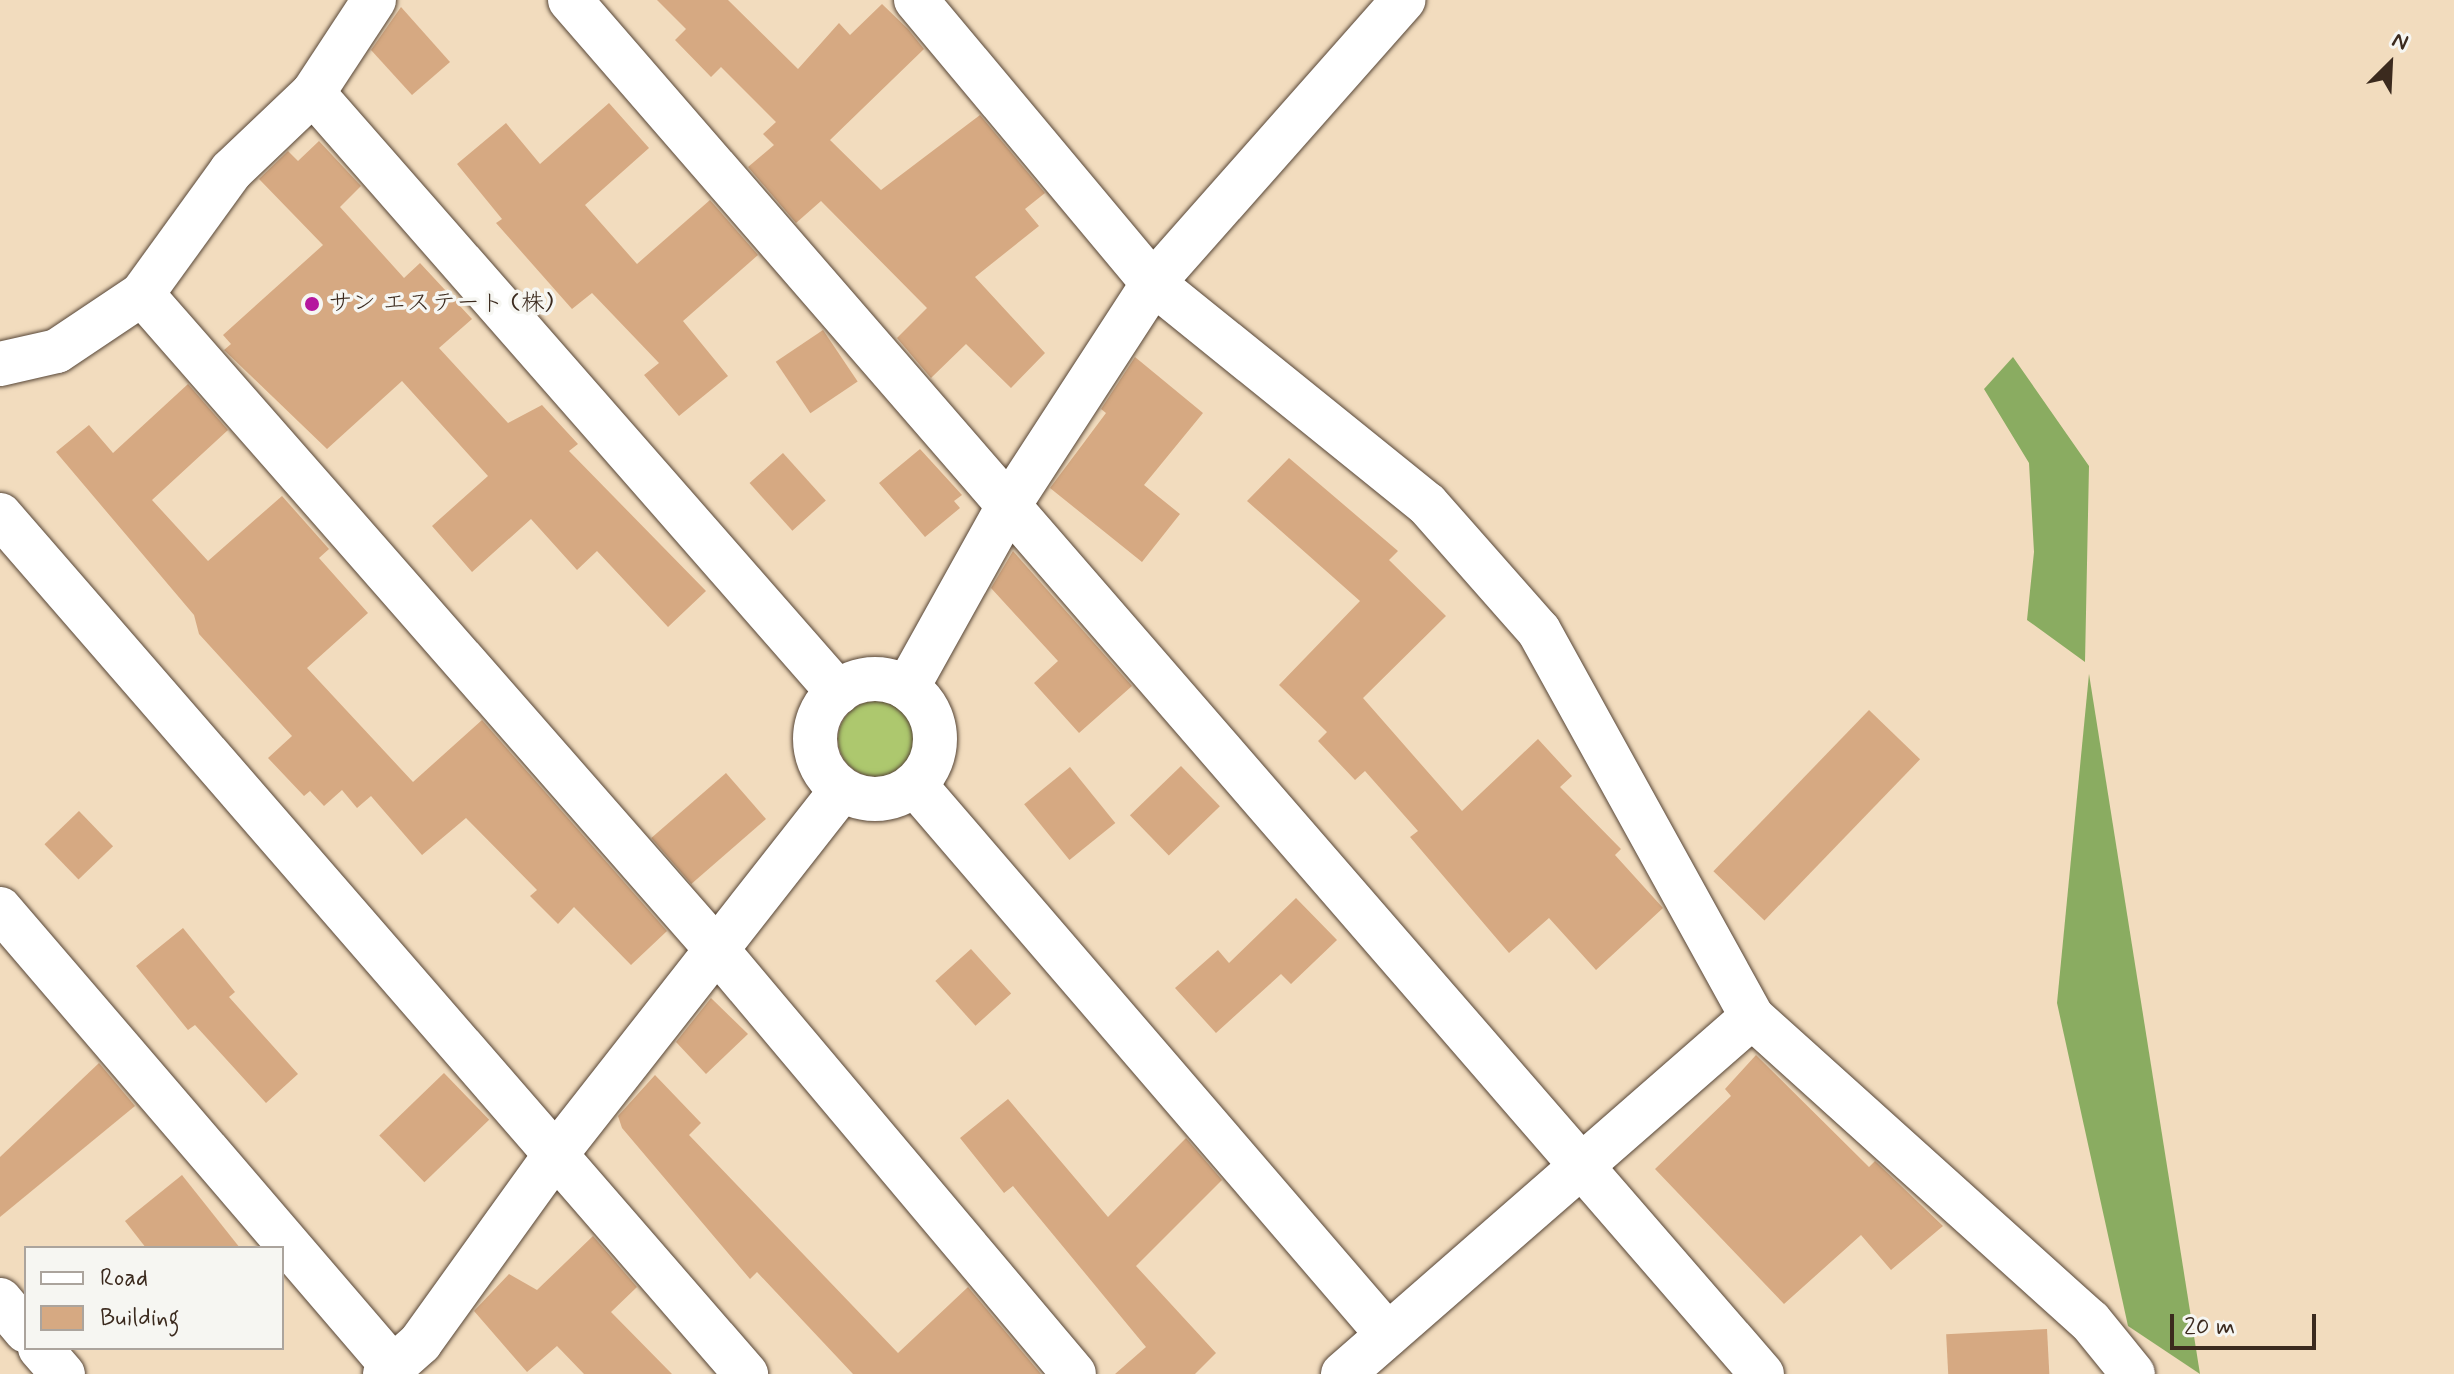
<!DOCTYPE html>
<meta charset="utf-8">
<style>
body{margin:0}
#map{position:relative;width:2454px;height:1374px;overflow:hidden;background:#f2dcbe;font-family:Mynerve,"Klee One",sans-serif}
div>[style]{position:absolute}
.green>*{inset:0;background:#adc86e}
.round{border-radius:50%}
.forest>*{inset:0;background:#8aac61}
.building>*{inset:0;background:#d6a982;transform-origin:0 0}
.roads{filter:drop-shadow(0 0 2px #564536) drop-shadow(0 0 2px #564536)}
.minor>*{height:44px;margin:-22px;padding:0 22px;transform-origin:22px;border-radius:22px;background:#fff}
.minor>.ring{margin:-22px;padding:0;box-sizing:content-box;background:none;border:44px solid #fff;border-radius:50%}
.dots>*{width:22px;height:22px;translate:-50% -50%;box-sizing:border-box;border:4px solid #f6f6f2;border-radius:50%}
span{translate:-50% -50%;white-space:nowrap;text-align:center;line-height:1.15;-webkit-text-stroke:7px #f6f6f2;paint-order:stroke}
.poi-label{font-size:24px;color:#3b2a1e}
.left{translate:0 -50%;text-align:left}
.legend{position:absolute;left:24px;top:1246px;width:260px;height:104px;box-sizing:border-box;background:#f6f6f2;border:2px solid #aba49d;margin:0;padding:10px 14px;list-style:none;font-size:24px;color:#3b2a1e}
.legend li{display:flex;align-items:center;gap:16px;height:40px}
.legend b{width:40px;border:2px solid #aba49d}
.north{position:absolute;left:2350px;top:24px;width:80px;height:80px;-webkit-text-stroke:6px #f6f6f2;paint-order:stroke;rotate:24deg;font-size:22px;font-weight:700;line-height:32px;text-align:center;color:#3b2a1e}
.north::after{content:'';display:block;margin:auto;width:28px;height:36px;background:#3b2a1e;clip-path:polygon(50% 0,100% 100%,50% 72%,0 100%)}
.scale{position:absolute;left:2170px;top:1314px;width:146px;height:36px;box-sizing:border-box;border:4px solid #3b2a1e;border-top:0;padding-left:10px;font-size:24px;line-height:28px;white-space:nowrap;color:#3b2a1e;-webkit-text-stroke:6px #f6f6f2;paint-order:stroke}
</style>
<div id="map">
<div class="green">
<div class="round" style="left:838px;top:701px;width:76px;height:76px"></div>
</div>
<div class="forest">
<div style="clip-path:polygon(2013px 357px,2089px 466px,2085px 662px,2027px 620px,2034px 552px,2029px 463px,1984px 389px)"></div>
<div style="clip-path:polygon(2089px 674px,2200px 1374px,2128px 1326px,2057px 1003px)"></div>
</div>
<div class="building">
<div style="clip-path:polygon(657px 0,728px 0,798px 69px,839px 23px,850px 35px,882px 4px,908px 29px,924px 49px,830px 140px,881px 190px,980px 115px,1045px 193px,1025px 209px,1039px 226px,975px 277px,1045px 353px,1011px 388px,966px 344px,931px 378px,897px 338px,927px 308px,821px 201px,796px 223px,748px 167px,774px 145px,763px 134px,776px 122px,721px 67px,711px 77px,675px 40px,686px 29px)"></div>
<div style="clip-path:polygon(401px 7px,450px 62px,412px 95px,371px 50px)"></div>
<div style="clip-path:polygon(609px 103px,649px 148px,585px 205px,637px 264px,710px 200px,758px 255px,683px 321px,728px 376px,679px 416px,644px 375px,659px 363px,592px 293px,572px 309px,496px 223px,502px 219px,457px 164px,506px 123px,540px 164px)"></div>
<div style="clip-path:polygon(319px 141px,361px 186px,340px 207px,404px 278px,420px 263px,472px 319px,439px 348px,508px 423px,542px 405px,578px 444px,569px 451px,706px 591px,668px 627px,597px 551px,577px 570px,531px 519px,472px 572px,432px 526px,488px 476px,402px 381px,327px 449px,224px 350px,231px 344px,223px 335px,323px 245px,259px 179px,288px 151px,298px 161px)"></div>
<div style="left:823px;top:330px;width:62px;height:57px;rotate:56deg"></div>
<div style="clip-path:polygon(1135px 357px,1203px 413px,1144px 485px,1180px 514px,1142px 562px,1050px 488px,1106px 413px,1101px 409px)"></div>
<div style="clip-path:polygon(188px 384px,228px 430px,152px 500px,208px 561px,282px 496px,329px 549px,319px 558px,368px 613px,307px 668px,413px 782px,482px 720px,667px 931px,631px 965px,574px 907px,558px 924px,530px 896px,537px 890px,466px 818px,422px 855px,371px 796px,357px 808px,342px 790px,324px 806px,310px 791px,304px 796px,268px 758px,292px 736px,199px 634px,194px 615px,56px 452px,89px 425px,113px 453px)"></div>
<div style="clip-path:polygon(920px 449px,962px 495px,954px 501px,960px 508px,925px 537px,879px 483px)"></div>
<div style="left:783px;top:453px;width:64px;height:45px;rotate:48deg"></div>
<div style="clip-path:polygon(1289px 458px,1398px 551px,1389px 560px,1446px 616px,1363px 698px,1462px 811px,1538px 739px,1572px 776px,1560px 787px,1621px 849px,1615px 855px,1663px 908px,1596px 970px,1549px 918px,1509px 953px,1410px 837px,1418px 831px,1365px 771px,1355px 780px,1318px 741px,1327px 732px,1279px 685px,1360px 601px,1247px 501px)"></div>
<div style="clip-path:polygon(1013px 551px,1132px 686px,1079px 733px,1034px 683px,1058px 661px,991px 588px)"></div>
<div style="left:1869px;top:710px;width:71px;height:224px;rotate:44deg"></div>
<div style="left:1181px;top:766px;width:56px;height:71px;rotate:46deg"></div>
<div style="left:1070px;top:767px;width:72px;height:59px;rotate:51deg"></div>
<div style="left:726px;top:773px;width:61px;height:99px;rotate:49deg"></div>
<div style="left:79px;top:811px;width:49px;height:48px;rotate:46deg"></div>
<div style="clip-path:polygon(1296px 898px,1337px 940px,1291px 984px,1281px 974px,1216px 1033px,1175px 988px,1218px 950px,1229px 963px)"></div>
<div style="clip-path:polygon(183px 928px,235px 992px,229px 997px,298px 1074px,266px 1103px,195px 1025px,188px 1030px,136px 966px)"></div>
<div style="left:971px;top:949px;width:60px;height:48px;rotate:48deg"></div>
<div style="clip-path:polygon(711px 998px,748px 1034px,706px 1074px,676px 1042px)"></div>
<div style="clip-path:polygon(1756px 1055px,1869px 1167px,1875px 1161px,1943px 1226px,1891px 1270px,1861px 1235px,1784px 1304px,1655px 1169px,1731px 1096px,1725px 1089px)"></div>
<div style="clip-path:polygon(99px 1063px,135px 1106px,0 1217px,0 1157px)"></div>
<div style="left:444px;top:1073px;width:65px;height:90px;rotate:46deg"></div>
<div style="clip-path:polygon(655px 1075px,701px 1123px,689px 1135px,898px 1353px,968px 1287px,1041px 1374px,853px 1374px,757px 1272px,750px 1279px,622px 1128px,618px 1116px)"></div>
<div style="clip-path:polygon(1008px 1099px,1108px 1217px,1186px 1138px,1222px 1180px,1136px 1266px,1216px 1353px,1195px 1374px,1115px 1374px,1146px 1347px,1013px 1186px,1004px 1193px,960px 1138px)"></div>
<div style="clip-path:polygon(182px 1175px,240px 1248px,146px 1248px,125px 1221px)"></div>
<div style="clip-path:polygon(593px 1236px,637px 1287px,611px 1312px,672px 1374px,584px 1374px,557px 1346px,527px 1372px,474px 1311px,509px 1274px,537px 1290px)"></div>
<div style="left:2047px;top:1329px;width:45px;height:101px;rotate:87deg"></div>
</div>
<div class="roads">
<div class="minor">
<div style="left:570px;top:0;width:1819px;rotate:49.06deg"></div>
<div style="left:916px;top:0;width:369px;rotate:50.1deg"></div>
<div style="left:1153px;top:283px;width:352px;rotate:38.9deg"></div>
<div style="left:1427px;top:504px;width:169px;rotate:48.6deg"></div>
<div style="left:1539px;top:631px;width:441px;rotate:61.1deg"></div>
<div style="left:1752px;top:1017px;width:455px;rotate:42deg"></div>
<div style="left:2090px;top:1321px;width:68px;rotate:50.9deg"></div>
<div style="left:313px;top:93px;width:797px;rotate:48.77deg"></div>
<div style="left:142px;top:294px;width:872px;rotate:48.76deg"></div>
<div style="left:717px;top:950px;width:554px;rotate:49.9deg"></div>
<div style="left:0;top:364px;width:58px;rotate:-12.8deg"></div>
<div style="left:57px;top:351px;width:102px;rotate:-33.8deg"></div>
<div style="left:142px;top:294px;width:152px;rotate:-54.1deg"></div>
<div style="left:231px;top:171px;width:113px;rotate:-43.6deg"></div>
<div style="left:313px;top:93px;width:111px;rotate:-56.7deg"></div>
<div style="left:0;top:515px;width:1138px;rotate:49.03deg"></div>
<div class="ring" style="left:815px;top:679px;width:76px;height:76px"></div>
<div style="left:907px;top:688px;width:206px;rotate:-60.9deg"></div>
<div style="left:1007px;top:508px;width:268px;rotate:-57deg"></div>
<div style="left:1153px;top:283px;width:378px;rotate:-48.5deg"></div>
<div style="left:915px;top:785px;width:725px;rotate:49.3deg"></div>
<div style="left:0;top:909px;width:605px;rotate:49.36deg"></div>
<div style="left:0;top:1300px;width:40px;rotate:50deg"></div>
<div style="left:40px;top:1348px;width:35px;rotate:49deg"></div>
<div style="left:385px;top:1374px;width:47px;rotate:-41.5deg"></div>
<div style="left:420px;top:1343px;width:228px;rotate:-54.3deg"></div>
<div style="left:553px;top:1158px;width:468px;rotate:-51.9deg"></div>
<div style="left:1343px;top:1374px;width:543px;rotate:-41.12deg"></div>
</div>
</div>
<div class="dots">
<div style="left:312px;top:304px;background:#b5179e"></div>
</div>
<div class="poi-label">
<span class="left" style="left:328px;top:304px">サン エステート (株)</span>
</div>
<ul class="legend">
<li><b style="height:10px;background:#fff"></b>Road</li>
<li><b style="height:22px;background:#d6a982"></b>Building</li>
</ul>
<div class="north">N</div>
<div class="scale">20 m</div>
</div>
